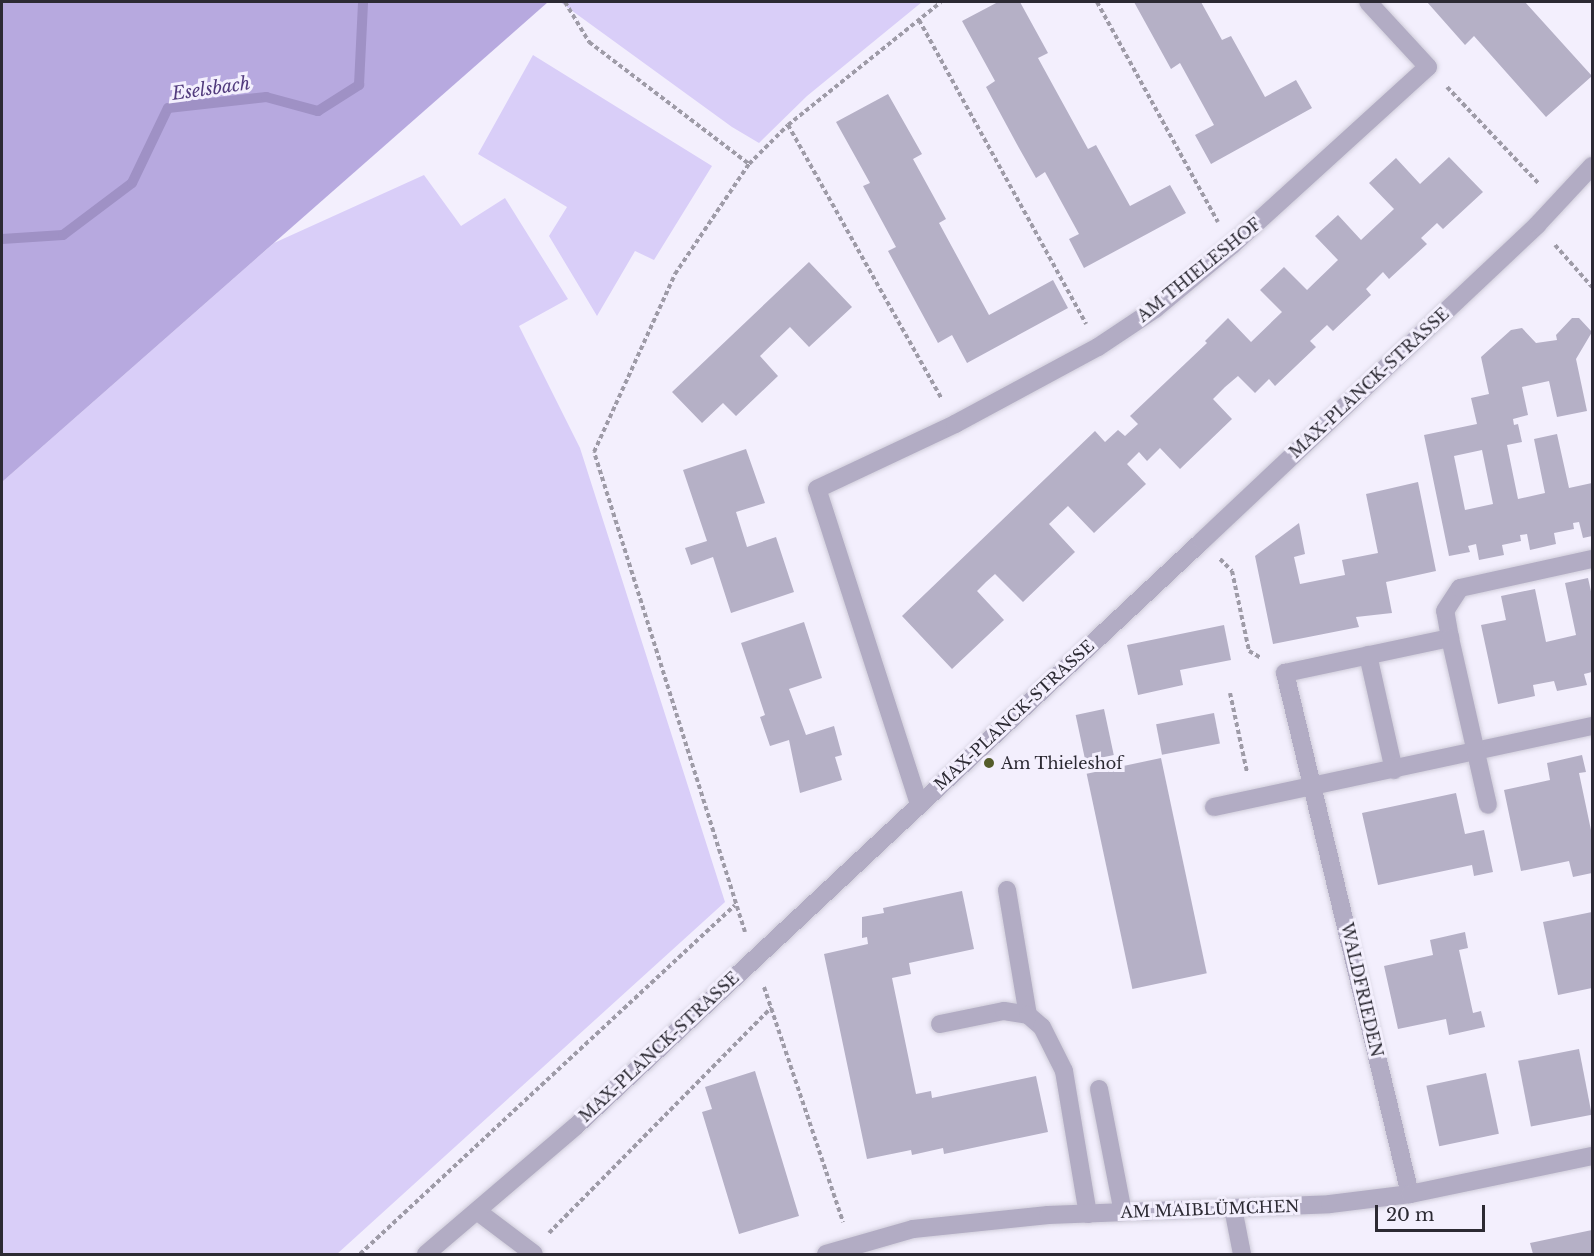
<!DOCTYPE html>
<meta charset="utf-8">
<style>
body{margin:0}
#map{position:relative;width:1594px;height:1256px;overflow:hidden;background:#f3effd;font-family:"Libre Baskerville",serif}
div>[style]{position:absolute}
.green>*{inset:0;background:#d9cef8}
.forest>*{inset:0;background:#b7a9df}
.stream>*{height:10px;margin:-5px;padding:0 5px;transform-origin:5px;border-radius:5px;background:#9f91c5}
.building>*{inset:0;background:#b5b0c6;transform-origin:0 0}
.path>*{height:4px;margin-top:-2px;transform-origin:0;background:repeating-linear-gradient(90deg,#9e9ba7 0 4.5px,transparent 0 7.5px)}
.roads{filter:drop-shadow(0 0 2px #cfccd9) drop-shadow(0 0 2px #cfccd9)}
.minor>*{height:18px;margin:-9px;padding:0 9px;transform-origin:9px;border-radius:9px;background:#b2acc4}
.dots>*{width:16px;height:16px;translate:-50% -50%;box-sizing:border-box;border:3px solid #f3effd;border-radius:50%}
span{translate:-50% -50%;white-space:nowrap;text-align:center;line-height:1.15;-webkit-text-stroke:6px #f3effd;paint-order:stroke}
.street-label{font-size:16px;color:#2c2a33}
.poi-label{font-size:16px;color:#2c2a33}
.left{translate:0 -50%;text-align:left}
.water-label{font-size:18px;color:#513b7d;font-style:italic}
.frame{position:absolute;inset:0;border:3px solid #2c2a33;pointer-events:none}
.scale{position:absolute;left:1375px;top:1205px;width:110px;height:27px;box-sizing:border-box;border:3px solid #2c2a33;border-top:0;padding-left:8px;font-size:18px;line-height:21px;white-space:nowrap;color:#2c2a33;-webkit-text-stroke:4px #f3effd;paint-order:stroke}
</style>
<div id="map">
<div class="green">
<div style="clip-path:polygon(560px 2px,922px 2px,807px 96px,759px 143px,732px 127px)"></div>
<div style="clip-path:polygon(533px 55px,712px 166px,654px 260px,635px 251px,597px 316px,549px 236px,567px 207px,478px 154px)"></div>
<div style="clip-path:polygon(424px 175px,461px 226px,505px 198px,568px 299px,519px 326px,580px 448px,725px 902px,337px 1254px,2px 1254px,2px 482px,274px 243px)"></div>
</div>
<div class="forest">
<div style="clip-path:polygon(2px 2px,548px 2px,2px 482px)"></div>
</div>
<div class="stream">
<div style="left:2px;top:239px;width:61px;rotate:-3.8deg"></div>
<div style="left:63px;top:235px;width:86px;rotate:-37deg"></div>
<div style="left:132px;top:183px;width:83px;rotate:-64.4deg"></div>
<div style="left:168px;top:108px;width:99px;rotate:-6.4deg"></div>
<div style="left:266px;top:97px;width:54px;rotate:15.1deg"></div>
<div style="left:318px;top:111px;width:49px;rotate:-32.4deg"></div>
<div style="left:359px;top:85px;width:83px;rotate:-87.2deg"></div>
</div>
<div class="building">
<div style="clip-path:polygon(998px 2px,1020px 2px,1048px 53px,1038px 58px,1055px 89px,1088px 149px,1096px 145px,1130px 206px,1170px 185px,1186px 213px,1084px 268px,1069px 239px,1079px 234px,1045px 172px,1036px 178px,1019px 148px,986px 87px,995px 81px,962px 21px)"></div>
<div style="clip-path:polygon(1134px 2px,1201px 2px,1222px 40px,1231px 36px,1265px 97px,1296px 80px,1312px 108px,1211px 164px,1195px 135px,1214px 125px,1180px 63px,1171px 69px)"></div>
<div style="clip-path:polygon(1427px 2px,1525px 2px,1592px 76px,1546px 117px,1474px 36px,1465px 45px)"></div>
<div style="clip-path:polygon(888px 94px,922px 154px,913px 159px,946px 219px,939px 223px,989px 315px,1053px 280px,1068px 308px,967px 363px,952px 335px,938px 343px,888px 251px,896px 247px,863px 186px,870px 183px,836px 122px)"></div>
<div style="clip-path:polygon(1449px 157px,1483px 192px,1443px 229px,1437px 223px,1421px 238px,1427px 244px,1389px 279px,1383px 272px,1366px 289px,1371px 295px,1333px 331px,1327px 325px,1310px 341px,1316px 347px,1275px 386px,1269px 379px,1255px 393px,1238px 376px,1225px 387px,1213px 399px,1232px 419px,1180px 469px,1160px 448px,1147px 461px,1139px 452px,1127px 464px,1146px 484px,1094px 533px,1068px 506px,1049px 524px,1075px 552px,1023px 602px,995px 574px,986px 582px,977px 591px,1004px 620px,952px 669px,902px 616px,1095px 431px,1105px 442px,1118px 430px,1125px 436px,1138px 424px,1130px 416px,1207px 343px,1205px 341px,1228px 318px,1251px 342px,1282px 312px,1260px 290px,1284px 267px,1307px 290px,1338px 260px,1315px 236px,1338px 215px,1361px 240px,1394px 209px,1369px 183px,1396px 158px,1420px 184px)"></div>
<div style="clip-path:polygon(809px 262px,852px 307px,809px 347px,790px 327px,760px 356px,778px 376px,736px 416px,723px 403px,702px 423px,672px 392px)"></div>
<div style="clip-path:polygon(evenodd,1572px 318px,1579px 318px,1592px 332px,1576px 359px,1587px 411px,1557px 417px,1549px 381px,1522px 387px,1528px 415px,1513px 419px,1514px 425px,1518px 424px,1522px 442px,1507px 445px,1518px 499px,1545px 493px,1534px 439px,1557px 434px,1569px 488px,1592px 483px,1592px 536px,1583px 538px,1579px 522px,1573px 523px,1574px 529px,1554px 533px,1556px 544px,1530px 550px,1527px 534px,1520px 535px,1521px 541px,1502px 545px,1504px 555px,1479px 560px,1476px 544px,1468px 546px,1470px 552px,1449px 556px,1424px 435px,1477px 424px,1471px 398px,1489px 394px,1481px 357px,1511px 330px,1522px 328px,1536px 343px,1557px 340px,1556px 335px,1572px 318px,1482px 450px,1493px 504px,1465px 510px,1454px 456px,1482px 450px)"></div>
<div style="clip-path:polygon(746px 449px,765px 503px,736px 512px,747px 547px,776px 537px,794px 592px,731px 613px,713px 557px,691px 565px,685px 548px,707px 541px,683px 470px)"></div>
<div style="clip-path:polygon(1418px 482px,1436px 571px,1386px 582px,1392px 613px,1356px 617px,1359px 627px,1273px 644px,1255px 556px,1299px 523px,1305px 554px,1294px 557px,1300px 584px,1345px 575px,1342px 560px,1378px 553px,1366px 494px)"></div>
<div style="clip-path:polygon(1588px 578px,1592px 596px,1592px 672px,1584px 674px,1587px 685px,1557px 691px,1554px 681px,1533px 685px,1535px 696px,1498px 704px,1481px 625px,1506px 620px,1501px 596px,1535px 589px,1546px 642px,1576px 635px,1565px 583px)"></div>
<div style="clip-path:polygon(804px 622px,822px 678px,789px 689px,806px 735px,834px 726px,842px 755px,835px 757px,842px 780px,800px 793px,789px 740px,770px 746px,760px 717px,765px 715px,741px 643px)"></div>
<div style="clip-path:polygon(1224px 625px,1231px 660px,1180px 670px,1183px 685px,1138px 695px,1127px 645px)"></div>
<div style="left:1104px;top:709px;width:47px;height:29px;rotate:78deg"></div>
<div style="left:1214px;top:713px;width:31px;height:59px;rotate:79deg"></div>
<div style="clip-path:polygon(1582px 755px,1586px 772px,1579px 773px,1592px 835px,1592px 873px,1573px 877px,1569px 861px,1521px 871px,1504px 790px,1550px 780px,1547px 763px)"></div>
<div style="left:1161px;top:758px;width:220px;height:76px;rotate:78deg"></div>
<div style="clip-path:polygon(1456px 793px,1465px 834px,1484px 830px,1493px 872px,1474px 876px,1472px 865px,1378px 885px,1362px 813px)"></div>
<div style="clip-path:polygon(962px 891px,974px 949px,909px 963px,911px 974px,892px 978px,916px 1094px,931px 1091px,932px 1098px,1036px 1076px,1048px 1132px,944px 1154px,943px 1148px,912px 1155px,911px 1150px,867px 1159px,824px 954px,868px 944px,867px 937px,862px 938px,862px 917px,884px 913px,883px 908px)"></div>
<div style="clip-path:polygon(1592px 912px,1592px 988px,1558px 995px,1543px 922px)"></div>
<div style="clip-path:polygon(1465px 932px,1468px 948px,1459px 950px,1473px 1013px,1481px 1011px,1485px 1027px,1449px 1035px,1446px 1019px,1398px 1029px,1384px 966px,1433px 955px,1430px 940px)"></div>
<div style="left:1579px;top:1049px;width:67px;height:62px;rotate:79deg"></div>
<div style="clip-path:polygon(755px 1071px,799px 1216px,739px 1234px,702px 1112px,712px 1109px,705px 1087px)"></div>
<div style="left:1486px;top:1073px;width:62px;height:61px;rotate:78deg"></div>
<div style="clip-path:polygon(1592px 1230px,1592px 1254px,1533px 1254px,1530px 1243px)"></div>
</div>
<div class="path">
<div style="left:565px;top:2px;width:47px;rotate:59deg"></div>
<div style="left:589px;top:42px;width:201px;rotate:37.3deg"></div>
<div style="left:1097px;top:2px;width:251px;rotate:61.2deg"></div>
<div style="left:919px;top:20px;width:347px;rotate:61.2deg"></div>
<div style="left:1447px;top:87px;width:134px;rotate:46.5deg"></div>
<div style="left:788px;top:125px;width:314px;rotate:60.7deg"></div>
<div style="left:1555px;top:245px;width:56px;rotate:48.6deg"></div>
<div style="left:1220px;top:559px;width:17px;rotate:45deg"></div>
<div style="left:1232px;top:571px;width:82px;rotate:78deg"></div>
<div style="left:1249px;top:651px;width:14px;rotate:30deg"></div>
<div style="left:1230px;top:693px;width:81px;rotate:77.9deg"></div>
<div style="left:745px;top:932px;width:503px;rotate:-107.46deg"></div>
<div style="left:594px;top:452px;width:196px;rotate:-65.5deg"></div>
<div style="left:675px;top:274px;width:133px;rotate:-56.1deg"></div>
<div style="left:749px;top:164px;width:55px;rotate:-45deg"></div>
<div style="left:788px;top:125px;width:196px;rotate:-38.8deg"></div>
<div style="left:764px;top:987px;width:248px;rotate:71.4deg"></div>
<div style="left:549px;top:1233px;width:317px;rotate:-45.4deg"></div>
<div style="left:360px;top:1254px;width:512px;rotate:-42.94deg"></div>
</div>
<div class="roads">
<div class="minor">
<div style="left:1450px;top:638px;width:27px;rotate:-100deg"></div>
<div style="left:1445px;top:611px;width:27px;rotate:-57deg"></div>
<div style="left:1460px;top:588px;width:135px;rotate:-12.4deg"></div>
<div style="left:1368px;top:655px;width:118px;rotate:77.3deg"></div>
<div style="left:919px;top:804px;width:331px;rotate:-107.9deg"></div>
<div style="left:817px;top:489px;width:153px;rotate:-25.2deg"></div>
<div style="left:955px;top:424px;width:162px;rotate:-28.3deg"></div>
<div style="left:1098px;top:347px;width:69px;rotate:-33.7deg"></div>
<div style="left:1155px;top:309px;width:99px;rotate:-39.7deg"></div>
<div style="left:1231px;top:246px;width:266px;rotate:-42.3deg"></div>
<div style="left:1428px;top:67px;width:88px;rotate:-132.7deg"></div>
<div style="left:1214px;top:807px;width:387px;rotate:-12.1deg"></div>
<div style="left:1007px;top:890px;width:127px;rotate:80.5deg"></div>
<div style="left:940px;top:1024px;width:65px;rotate:-11.5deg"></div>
<div style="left:1004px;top:1011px;width:24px;rotate:9deg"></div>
<div style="left:1028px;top:1015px;width:18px;rotate:41deg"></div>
<div style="left:1042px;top:1027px;width:49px;rotate:63.4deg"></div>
<div style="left:1064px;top:1071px;width:145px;rotate:80.5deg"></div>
<div style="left:1099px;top:1089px;width:125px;rotate:79deg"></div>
<div style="left:1410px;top:1194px;width:536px;rotate:-103.49deg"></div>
<div style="left:1285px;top:673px;width:169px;rotate:-12deg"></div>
<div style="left:1450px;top:638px;width:171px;rotate:77.2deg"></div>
<div style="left:1233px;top:1208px;width:47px;rotate:78.9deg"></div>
<div style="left:477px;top:1211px;width:71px;rotate:37deg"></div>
<div style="left:426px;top:1254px;width:197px;rotate:-40.5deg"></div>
<div style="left:576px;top:1126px;width:857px;rotate:-43.06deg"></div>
<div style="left:1202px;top:541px;width:461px;rotate:-43.3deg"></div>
<div style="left:1537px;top:225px;width:81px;rotate:-47deg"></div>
<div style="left:826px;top:1254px;width:91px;rotate:-16deg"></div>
<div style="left:913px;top:1229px;width:136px;rotate:-5.9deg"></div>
<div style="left:1048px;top:1215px;width:282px;rotate:-2.2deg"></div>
<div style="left:1330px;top:1204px;width:81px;rotate:-7.1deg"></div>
<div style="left:1410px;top:1194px;width:186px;rotate:-11.8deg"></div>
</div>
</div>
<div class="dots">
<div style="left:989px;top:763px;background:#545c2a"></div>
</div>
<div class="street-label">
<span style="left:1199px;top:270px;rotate:-39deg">AM THIELESHOF</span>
<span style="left:1369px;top:383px;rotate:-43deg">MAX-PLANCK-STRASSE</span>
<span style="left:1014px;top:715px;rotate:-43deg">MAX-PLANCK-STRASSE</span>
<span style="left:1362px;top:990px;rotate:77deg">WALDFRIEDEN</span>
<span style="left:659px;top:1047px;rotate:-43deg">MAX-PLANCK-STRASSE</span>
<span style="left:1210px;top:1209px;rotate:-2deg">AM MAIBLÜMCHEN</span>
</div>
<div class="poi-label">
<span class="left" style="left:1001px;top:763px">Am Thieleshof</span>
</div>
<div class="water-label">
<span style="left:211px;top:89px;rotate:-8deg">Eselsbach</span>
</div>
<div class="frame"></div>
<div class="scale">20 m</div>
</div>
